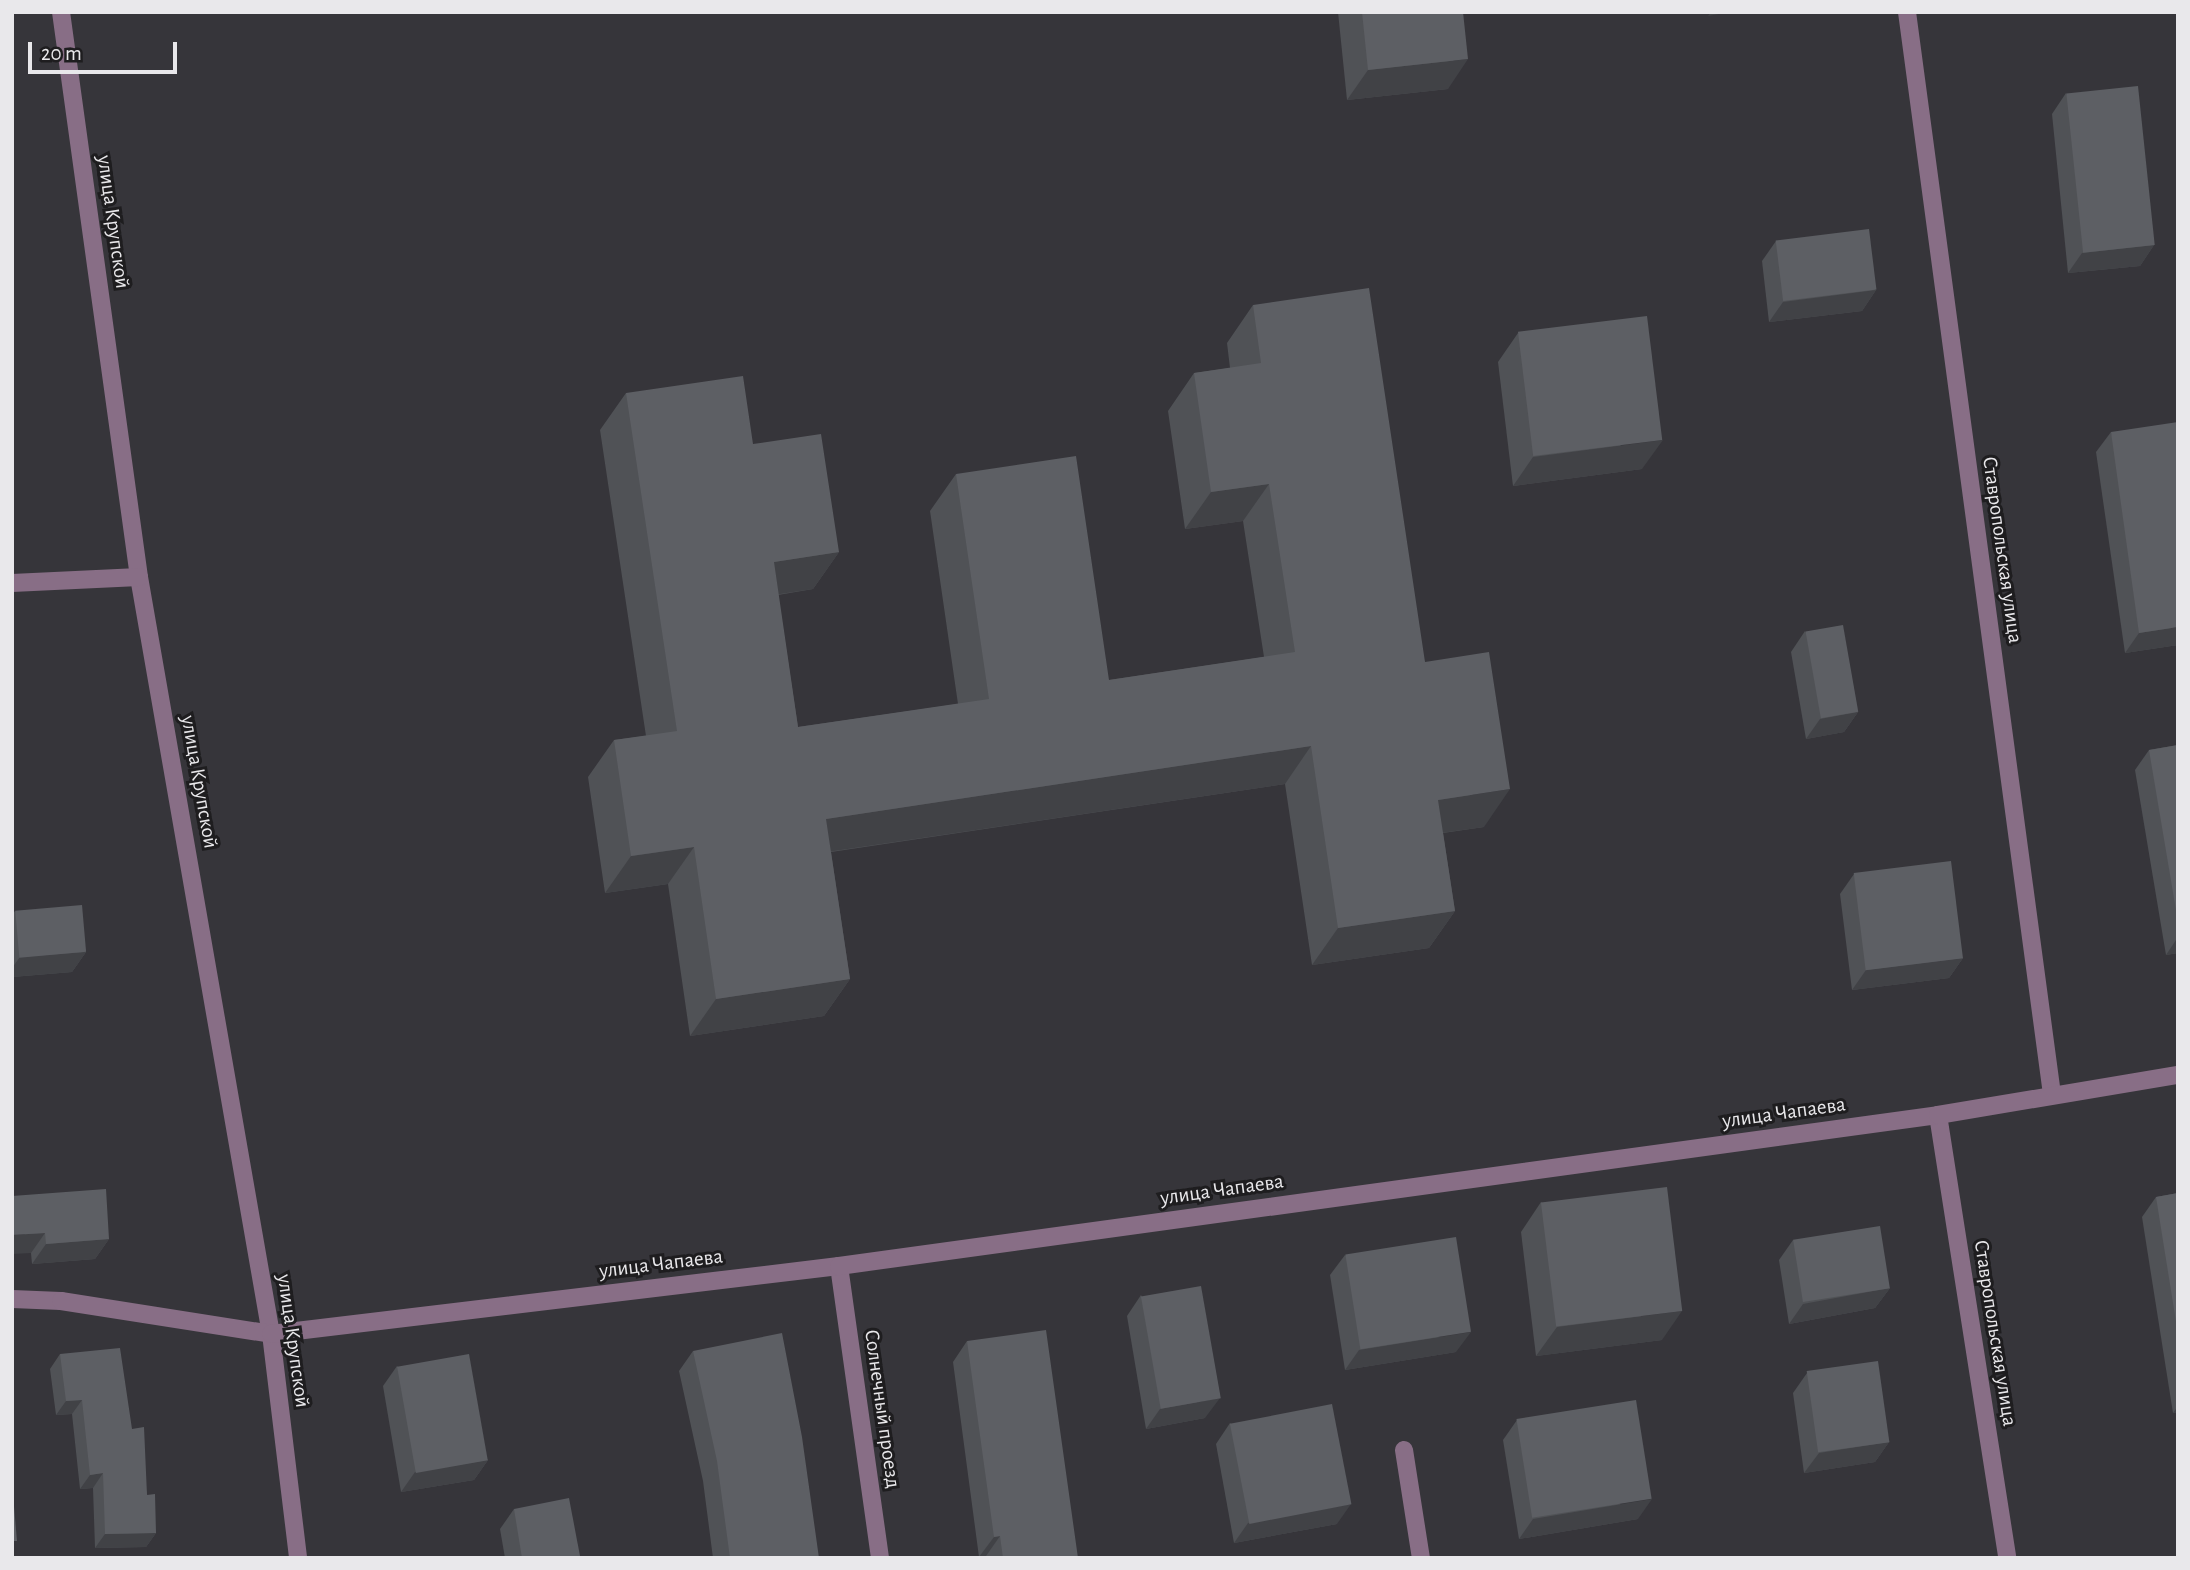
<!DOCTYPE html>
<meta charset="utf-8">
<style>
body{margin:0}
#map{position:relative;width:2190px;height:1570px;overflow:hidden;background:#36353a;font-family:"Alegreya Sans",sans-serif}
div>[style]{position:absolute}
.minor>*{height:18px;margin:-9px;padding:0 9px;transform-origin:9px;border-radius:9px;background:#886e86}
.wall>*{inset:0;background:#505256}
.shaded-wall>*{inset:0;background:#414246}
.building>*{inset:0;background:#5d5f64;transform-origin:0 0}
span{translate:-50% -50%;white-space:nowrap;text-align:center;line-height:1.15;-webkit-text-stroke:6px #1e1d1f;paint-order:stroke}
.street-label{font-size:21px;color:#e9e8eb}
.frame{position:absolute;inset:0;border:14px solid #e9e8eb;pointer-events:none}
.scale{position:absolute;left:28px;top:42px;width:149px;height:32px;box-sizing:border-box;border:4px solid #e9e8eb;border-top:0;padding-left:9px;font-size:21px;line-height:24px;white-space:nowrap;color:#e9e8eb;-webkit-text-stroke:5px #1e1d1f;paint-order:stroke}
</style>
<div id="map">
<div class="minor">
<div style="left:61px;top:12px;width:570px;rotate:82.14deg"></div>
<div style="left:139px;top:577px;width:768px;rotate:80.11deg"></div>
<div style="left:271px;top:1334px;width:226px;rotate:83.1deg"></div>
<div style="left:1907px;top:12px;width:1092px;rotate:82.37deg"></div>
<div style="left:12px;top:583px;width:127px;rotate:-2.7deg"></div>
<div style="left:1938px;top:1115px;width:448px;rotate:81.1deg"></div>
<div style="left:839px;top:1266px;width:295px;rotate:82deg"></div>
<div style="left:12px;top:1299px;width:49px;rotate:2.3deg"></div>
<div style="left:61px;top:1301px;width:213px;rotate:8.9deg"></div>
<div style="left:271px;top:1334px;width:572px;rotate:-6.83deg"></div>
<div style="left:839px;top:1266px;width:1109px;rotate:-7.82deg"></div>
<div style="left:1938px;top:1115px;width:243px;rotate:-9.5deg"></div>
<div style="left:1404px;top:1450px;width:109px;rotate:81.1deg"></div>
</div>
<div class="wall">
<div style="clip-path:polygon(1338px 12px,1463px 12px,1448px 89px,1347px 100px)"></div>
<div style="clip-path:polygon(2066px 93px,2154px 245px,2140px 266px,2068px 273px,2052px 114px)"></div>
<div style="clip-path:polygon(1776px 241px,1876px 290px,1862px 311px,1769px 322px,1762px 261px)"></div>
<div style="clip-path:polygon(1253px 305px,1425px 662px,1484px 827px,1443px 833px,1455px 911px,1429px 948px,1312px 965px,1285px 784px,831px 852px,850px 979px,824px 1016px,690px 1036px,668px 884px,605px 893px,588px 777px,614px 740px,646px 736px,600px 430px,626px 393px,753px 444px,839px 552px,813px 589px,778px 595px,798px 727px,958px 704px,930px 511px,956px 474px,1109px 680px,1264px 657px,1243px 521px,1185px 529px,1168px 411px,1194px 373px,1230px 368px,1227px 343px)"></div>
<div style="clip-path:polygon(1518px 333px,1642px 469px,1513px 486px,1498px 362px)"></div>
<div style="clip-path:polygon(2111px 432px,2178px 645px,2125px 653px,2096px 452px)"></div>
<div style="clip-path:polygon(1805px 631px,1858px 712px,1844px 732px,1806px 739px,1791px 652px)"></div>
<div style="clip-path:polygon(2178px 745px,2178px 953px,2166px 955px,2135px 770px,2149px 750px)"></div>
<div style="clip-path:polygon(1854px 874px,1963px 958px,1949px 978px,1852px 990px,1840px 894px)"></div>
<div style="clip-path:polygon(15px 911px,86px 952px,72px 972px,12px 977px,12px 915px)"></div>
<div style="clip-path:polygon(2178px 1193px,2178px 1412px,2173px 1413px,2142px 1217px,2156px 1197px)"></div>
<div style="clip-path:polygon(12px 1196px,109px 1239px,95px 1259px,32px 1264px,31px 1253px)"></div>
<div style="clip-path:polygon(1541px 1202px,1662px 1340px,1536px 1356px,1521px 1232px)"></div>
<div style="clip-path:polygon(1793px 1240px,1890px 1288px,1875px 1308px,1789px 1324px,1779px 1260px)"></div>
<div style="clip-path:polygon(1345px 1255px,1456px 1352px,1345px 1370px,1330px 1275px)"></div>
<div style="clip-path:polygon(1141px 1295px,1205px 1418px,1146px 1429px,1127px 1316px)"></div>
<div style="clip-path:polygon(967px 1341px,1078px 1558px,986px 1558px,986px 1556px,979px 1557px,953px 1362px)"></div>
<div style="clip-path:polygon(693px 1351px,819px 1558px,713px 1558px,703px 1481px,679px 1371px)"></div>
<div style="clip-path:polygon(60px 1354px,132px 1429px,156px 1533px,146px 1547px,95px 1548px,93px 1488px,80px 1489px,72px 1414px,56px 1415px,50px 1369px)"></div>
<div style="clip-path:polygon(397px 1366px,488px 1460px,474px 1480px,401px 1492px,383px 1386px)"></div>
<div style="clip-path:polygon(1807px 1373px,1889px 1442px,1875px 1462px,1804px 1473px,1793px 1393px)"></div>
<div style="clip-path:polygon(1517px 1420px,1638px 1519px,1519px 1539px,1503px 1440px)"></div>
<div style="clip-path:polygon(1230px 1423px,1337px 1524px,1234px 1543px,1216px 1444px)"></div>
<div style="clip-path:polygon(514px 1509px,578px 1558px,505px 1558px,500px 1529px)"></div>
</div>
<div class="shaded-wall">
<div style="clip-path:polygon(1711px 12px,1730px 12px,1708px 16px)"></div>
<div style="clip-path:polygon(1468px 59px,1448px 89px,1347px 100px,1368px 70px)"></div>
<div style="clip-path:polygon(2154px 245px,2140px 266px,2068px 273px,2082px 253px)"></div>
<div style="clip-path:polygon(1876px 290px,1862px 311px,1769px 322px,1783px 302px)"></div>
<div style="clip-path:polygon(1663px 440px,1642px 469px,1513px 486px,1533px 457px)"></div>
<div style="clip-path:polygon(1269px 484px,1243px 521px,1185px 529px,1211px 492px)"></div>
<div style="clip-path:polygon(839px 552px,813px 589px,748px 599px,774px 562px)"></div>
<div style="clip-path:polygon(2178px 627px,2178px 645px,2125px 653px,2139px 633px)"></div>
<div style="clip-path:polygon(1858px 712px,1844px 732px,1806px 739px,1820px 719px)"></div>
<div style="clip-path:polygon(1311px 746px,1285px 784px,800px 856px,826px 819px)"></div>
<div style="clip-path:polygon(1510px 789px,1484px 827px,1412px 837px,1438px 800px)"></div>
<div style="clip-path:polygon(694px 847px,668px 884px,605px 893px,631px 856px)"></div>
<div style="clip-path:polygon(1455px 911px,1429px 948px,1312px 965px,1338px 928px)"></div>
<div style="clip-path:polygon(2178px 937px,2178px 953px,2166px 955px)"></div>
<div style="clip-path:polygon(86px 952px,72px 972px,12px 977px,12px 968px,20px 957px)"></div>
<div style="clip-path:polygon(1963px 958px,1949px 978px,1852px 990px,1866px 970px)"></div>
<div style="clip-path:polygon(850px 979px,824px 1016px,690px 1036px,716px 999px)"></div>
<div style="clip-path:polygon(45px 1233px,31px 1253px,12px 1254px,12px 1235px)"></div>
<div style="clip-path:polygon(109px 1239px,95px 1259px,32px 1264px,46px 1244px)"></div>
<div style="clip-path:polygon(1890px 1288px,1875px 1308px,1789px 1324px,1803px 1304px)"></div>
<div style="clip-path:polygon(1682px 1311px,1662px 1340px,1536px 1356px,1557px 1327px)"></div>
<div style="clip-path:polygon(1471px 1332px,1456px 1352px,1345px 1370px,1359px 1350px)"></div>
<div style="clip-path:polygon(1220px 1398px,1205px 1418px,1146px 1429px,1160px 1409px)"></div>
<div style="clip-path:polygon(82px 1400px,72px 1414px,56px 1415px,66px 1401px)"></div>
<div style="clip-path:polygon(2178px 1406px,2178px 1412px,2173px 1413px)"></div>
<div style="clip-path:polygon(1889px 1442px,1875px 1462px,1804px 1473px,1819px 1453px)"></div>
<div style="clip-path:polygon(488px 1460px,474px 1480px,401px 1492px,415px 1472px)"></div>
<div style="clip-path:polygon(103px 1473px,93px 1488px,80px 1489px,90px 1475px)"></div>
<div style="clip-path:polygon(1652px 1499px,1638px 1519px,1519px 1539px,1533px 1519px)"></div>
<div style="clip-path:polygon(1351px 1504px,1337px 1524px,1234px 1543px,1248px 1523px)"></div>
<div style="clip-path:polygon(156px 1533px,146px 1547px,95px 1548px,105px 1534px)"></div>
<div style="clip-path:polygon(1000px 1536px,986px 1556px,979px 1557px,994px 1537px)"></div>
</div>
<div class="building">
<div style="clip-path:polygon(1362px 12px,1463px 12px,1468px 59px,1368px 70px)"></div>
<div style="left:2138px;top:86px;width:160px;height:72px;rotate:84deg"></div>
<div style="left:1869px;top:229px;width:61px;height:94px;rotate:83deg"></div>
<div style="clip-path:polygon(1369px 288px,1425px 662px,1489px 652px,1510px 789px,1438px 800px,1455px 911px,1338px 928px,1311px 746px,826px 819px,850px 979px,716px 999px,694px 847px,631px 856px,614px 740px,677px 731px,626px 393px,743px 376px,753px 444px,821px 434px,839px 552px,774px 562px,798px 727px,989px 699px,956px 474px,1076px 456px,1109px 680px,1295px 652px,1269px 484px,1211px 492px,1194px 373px,1261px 363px,1253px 305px)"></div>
<div style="left:1647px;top:316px;width:125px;height:130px;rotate:83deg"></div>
<div style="clip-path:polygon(2178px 422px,2178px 627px,2139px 633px,2111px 432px)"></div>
<div style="left:1843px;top:625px;width:88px;height:38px;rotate:80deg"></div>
<div style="clip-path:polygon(2178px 745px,2178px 922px,2149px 750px)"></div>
<div style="left:1951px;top:861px;width:98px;height:98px;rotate:83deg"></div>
<div style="left:82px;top:905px;width:47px;height:67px;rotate:85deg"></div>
<div style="left:1667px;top:1187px;width:125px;height:127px;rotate:83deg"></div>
<div style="clip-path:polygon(106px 1189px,109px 1239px,46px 1244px,45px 1233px,12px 1235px,12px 1196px)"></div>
<div style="clip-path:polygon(2178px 1193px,2178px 1334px,2156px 1197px)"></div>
<div style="left:1880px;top:1226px;width:63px;height:88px;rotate:81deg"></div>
<div style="left:1456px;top:1237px;width:96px;height:112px;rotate:81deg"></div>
<div style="left:1201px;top:1286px;width:114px;height:61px;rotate:80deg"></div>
<div style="clip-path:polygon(1046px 1330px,1078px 1558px,1003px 1558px,1000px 1536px,994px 1537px,967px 1341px)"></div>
<div style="clip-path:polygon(782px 1333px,802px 1437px,819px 1558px,730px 1558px,717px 1461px,693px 1351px)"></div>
<div style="clip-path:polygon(120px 1348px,132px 1429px,144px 1427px,147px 1495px,155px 1494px,156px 1533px,105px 1534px,103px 1473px,90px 1475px,82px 1400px,66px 1401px,60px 1354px)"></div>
<div style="left:469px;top:1354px;width:108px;height:73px;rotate:80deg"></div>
<div style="left:1878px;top:1361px;width:82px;height:72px;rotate:82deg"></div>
<div style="left:1636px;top:1400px;width:100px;height:121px;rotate:81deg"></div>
<div style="left:1332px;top:1404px;width:102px;height:104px;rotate:79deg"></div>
<div style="clip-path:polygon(12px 1483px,17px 1541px,12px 1541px)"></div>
<div style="clip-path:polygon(569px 1498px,580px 1556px,561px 1558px,522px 1558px,514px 1509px)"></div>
</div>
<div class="street-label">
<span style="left:113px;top:222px;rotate:82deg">улица Крупской</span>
<span style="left:2002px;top:550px;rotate:82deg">Ставропольская улица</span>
<span style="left:199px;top:782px;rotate:80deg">улица Крупской</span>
<span style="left:1784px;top:1113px;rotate:-8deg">улица Чапаева</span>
<span style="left:1222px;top:1190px;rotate:-8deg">улица Чапаева</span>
<span style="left:661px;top:1264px;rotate:-7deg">улица Чапаева</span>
<span style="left:1995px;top:1333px;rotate:81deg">Ставропольская улица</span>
<span style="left:293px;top:1341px;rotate:82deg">улица Крупской</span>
<span style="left:882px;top:1409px;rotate:82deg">Солнечный проезд</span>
</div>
<div class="frame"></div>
<div class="scale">20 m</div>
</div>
